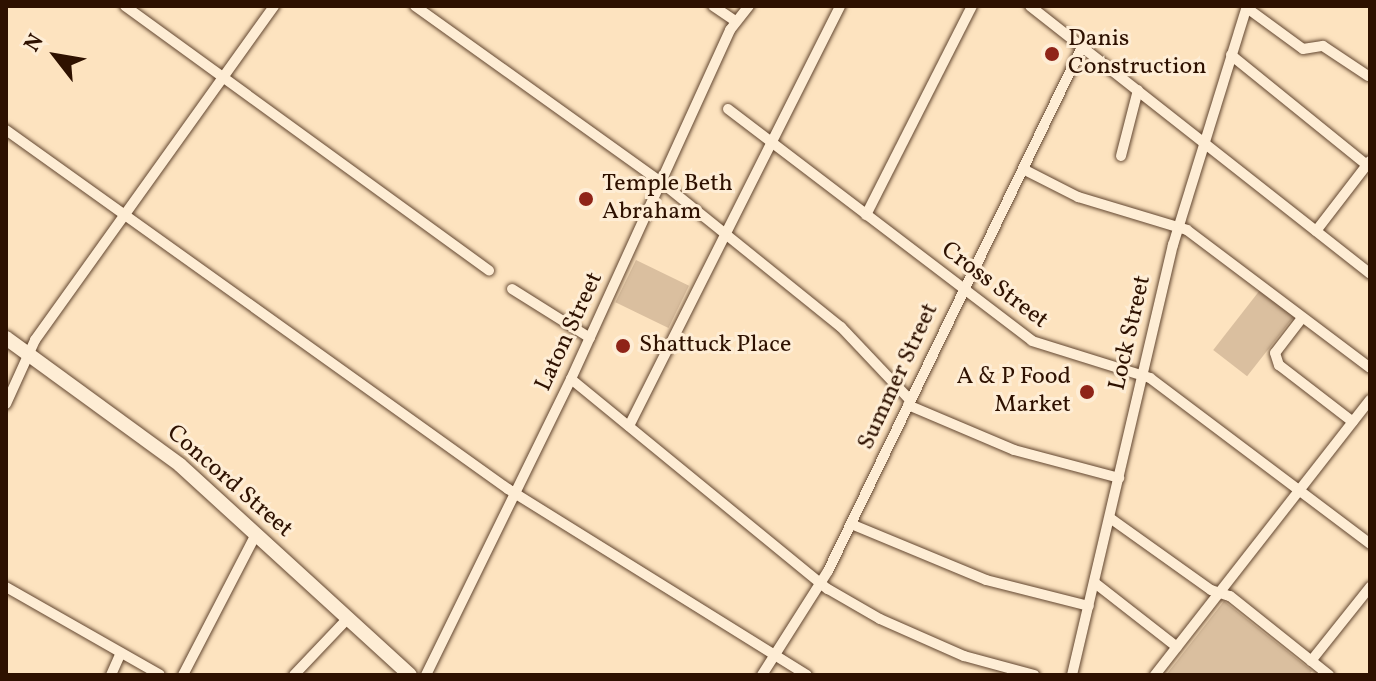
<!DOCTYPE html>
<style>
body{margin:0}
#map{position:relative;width:1376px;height:681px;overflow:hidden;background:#fde3bf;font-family:Vollkorn,serif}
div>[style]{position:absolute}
.green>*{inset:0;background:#dabf9f;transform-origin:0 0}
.roads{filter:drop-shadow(0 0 2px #624630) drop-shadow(0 0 2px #624630)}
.minor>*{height:10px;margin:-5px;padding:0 5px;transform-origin:5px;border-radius:5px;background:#feedd5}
.secondary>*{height:14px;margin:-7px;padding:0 7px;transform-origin:7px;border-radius:7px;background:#feedd5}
.dots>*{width:22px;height:22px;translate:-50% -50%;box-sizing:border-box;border:4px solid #feedd5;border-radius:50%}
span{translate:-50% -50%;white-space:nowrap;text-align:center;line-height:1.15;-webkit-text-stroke:6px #feedd5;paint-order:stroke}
.poi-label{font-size:24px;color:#2e1100}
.left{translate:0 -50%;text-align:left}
.right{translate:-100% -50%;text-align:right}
.street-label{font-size:24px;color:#2e1100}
.frame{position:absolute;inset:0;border:8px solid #2e1100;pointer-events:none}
.north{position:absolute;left:16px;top:16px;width:80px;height:80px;-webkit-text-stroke:6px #feedd5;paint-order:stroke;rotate:301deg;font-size:22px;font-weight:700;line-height:32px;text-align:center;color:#2e1100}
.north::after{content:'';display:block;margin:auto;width:28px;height:36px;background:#2e1100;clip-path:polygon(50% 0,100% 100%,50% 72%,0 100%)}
</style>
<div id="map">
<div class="green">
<div style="left:636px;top:260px;width:59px;height:47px;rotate:26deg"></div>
<div style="left:1260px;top:290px;width:43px;height:76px;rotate:38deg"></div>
<div style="clip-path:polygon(1224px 601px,1312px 671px,1309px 675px,1166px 675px)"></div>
</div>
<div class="roads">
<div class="minor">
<div style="left:125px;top:6px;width:450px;rotate:36deg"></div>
<div style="left:415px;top:6px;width:302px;rotate:35.6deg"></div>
<div style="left:661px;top:182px;width:231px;rotate:38.9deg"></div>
<div style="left:841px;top:327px;width:100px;rotate:46.6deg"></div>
<div style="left:713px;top:6px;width:27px;rotate:34deg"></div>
<div style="left:1030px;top:6px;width:433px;rotate:38.2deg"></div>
<div style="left:1247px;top:8px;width:69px;rotate:36.2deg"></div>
<div style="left:1303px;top:49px;width:20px;rotate:-9deg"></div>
<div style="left:1323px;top:46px;width:54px;rotate:33.7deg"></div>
<div style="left:1231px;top:55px;width:175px;rotate:39deg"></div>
<div style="left:728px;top:109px;width:382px;rotate:37.3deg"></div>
<div style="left:1032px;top:341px;width:124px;rotate:17.4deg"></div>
<div style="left:1150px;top:378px;width:276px;rotate:37deg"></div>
<div style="left:6px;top:130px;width:617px;rotate:35.57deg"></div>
<div style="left:508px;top:489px;width:352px;rotate:31.9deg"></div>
<div style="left:1121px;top:156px;width:68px;rotate:-75.6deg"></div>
<div style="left:1023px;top:169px;width:62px;rotate:27deg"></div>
<div style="left:1078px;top:197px;width:114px;rotate:16.8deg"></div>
<div style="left:1187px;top:230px;width:229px;rotate:37deg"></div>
<div style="left:866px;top:215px;width:234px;rotate:-63.1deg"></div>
<div style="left:1316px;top:231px;width:88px;rotate:-52.4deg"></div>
<div style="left:512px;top:289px;width:92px;rotate:32.1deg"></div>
<div style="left:1302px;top:318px;width:44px;rotate:127.6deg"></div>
<div style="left:1275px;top:353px;width:13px;rotate:72deg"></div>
<div style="left:1279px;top:365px;width:93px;rotate:37.6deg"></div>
<div style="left:571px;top:379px;width:332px;rotate:39.3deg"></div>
<div style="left:828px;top:589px;width:60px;rotate:30deg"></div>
<div style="left:880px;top:619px;width:92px;rotate:23.8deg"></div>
<div style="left:964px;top:656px;width:73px;rotate:15.2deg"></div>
<div style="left:6px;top:404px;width:70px;rotate:-65.6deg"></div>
<div style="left:35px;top:340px;width:411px;rotate:-54.4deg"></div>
<div style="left:908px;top:405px;width:115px;rotate:23deg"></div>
<div style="left:1014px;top:450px;width:109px;rotate:14.9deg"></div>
<div style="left:629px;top:426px;width:470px;rotate:-63.3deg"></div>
<div style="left:1110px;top:518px;width:124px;rotate:35.5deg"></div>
<div style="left:1211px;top:590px;width:20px;rotate:18deg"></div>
<div style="left:1230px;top:596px;width:127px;rotate:38.6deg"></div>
<div style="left:851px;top:524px;width:146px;rotate:22.5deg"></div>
<div style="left:986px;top:580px;width:106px;rotate:14.2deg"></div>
<div style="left:1095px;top:583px;width:104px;rotate:38deg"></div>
<div style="left:6px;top:587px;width:177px;rotate:29.7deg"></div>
<div style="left:1311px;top:661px;width:95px;rotate:-51.4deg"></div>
<div style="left:111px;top:675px;width:24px;rotate:-66deg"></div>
<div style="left:183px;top:675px;width:159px;rotate:-62.6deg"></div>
<div style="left:294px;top:675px;width:79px;rotate:-46.5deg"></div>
<div style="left:426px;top:675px;width:330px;rotate:-63.9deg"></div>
<div style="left:571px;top:379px;width:384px;rotate:-65.5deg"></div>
<div style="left:730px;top:30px;width:31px;rotate:-52deg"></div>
<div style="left:762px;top:675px;width:123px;rotate:-57.6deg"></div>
<div style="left:828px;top:571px;width:582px;rotate:-64.14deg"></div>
<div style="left:1072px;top:675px;width:442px;rotate:-76.8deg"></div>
<div style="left:1173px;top:245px;width:250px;rotate:-72.8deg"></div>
<div style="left:1155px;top:675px;width:349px;rotate:-52deg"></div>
</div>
<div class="secondary">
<div style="left:6px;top:338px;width:215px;rotate:36.1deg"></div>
<div style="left:180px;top:465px;width:311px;rotate:42.4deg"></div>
</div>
</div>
<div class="dots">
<div style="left:1052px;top:54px;background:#8f2418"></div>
<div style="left:586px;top:199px;background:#8f2418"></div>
<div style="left:623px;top:346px;background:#8f2418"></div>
<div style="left:1087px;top:392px;background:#8f2418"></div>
</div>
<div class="poi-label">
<span class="left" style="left:1068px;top:54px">Danis<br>Construction</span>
<span class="left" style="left:602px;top:199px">Temple Beth<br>Abraham</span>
<span class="left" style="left:639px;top:346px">Shattuck Place</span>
<span class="right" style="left:1071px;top:392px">A &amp; P Food<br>Market</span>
</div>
<div class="street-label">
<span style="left:994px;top:286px;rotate:37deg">Cross Street</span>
<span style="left:570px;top:332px;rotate:-65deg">Laton Street</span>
<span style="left:1131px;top:333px;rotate:-77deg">Lock Street</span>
<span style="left:899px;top:377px;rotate:-65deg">Summer Street</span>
<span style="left:229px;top:482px;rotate:41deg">Concord Street</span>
</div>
<div class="frame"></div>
<div class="north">N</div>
</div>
